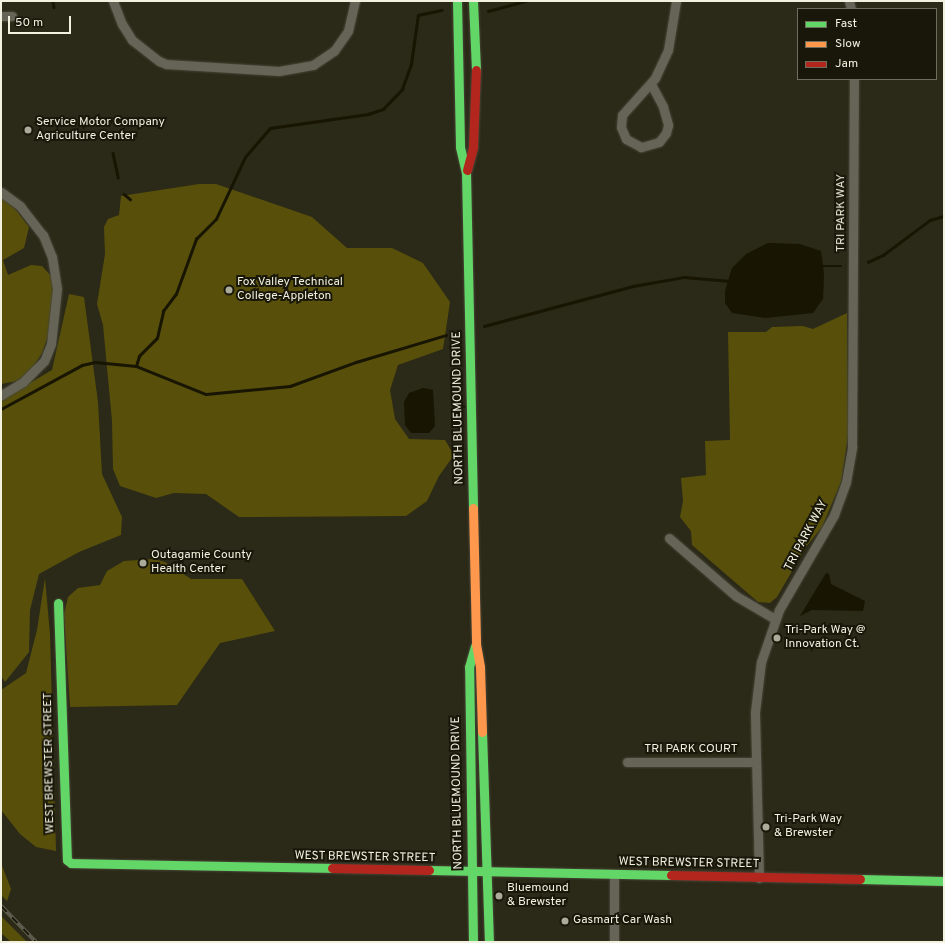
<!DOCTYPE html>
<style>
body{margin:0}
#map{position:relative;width:945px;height:943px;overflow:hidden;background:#2b2917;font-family:Overpass,sans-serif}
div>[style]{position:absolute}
.green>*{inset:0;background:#58500a}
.water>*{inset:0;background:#181502}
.stream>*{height:2.5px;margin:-1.25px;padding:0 1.25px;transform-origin:1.25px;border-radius:1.25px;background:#181502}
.roads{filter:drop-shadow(0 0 1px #484638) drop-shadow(0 0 1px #484638)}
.street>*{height:9px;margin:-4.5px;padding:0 4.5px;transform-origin:4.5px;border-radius:4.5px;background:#656457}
.fast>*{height:9px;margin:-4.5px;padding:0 4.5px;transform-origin:4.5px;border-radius:4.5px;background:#63d668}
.slow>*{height:9px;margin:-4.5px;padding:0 4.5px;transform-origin:4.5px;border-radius:4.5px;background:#ff974d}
.jam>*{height:9px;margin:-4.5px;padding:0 4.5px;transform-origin:4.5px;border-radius:4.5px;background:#b3261e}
.rail>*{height:4px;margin-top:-2px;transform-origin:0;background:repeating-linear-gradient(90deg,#181709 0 8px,#626053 0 16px);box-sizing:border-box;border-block:1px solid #626053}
.dots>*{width:11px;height:11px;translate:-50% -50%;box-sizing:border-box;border:2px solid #181709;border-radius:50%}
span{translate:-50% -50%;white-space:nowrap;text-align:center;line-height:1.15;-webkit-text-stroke:4px #181709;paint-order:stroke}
.poi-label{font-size:12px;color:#f2f0de}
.left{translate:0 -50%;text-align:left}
.street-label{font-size:12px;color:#f2f0de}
.frame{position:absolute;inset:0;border:2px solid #f2f0de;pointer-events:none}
.legend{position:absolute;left:797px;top:8px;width:140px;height:72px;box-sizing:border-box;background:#181709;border:1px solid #6f6e5e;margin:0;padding:5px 7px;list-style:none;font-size:12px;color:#f2f0de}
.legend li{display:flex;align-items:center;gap:8px;height:20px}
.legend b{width:20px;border:1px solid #6f6e5e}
.scale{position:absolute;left:8px;top:16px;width:63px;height:18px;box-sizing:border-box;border:2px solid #f2f0de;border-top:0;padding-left:5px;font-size:12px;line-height:14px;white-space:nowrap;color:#f2f0de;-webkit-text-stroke:3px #181709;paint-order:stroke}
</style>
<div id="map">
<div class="green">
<div style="clip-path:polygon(199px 184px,216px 184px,312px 217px,347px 248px,392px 248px,423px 263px,450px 302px,443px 349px,398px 365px,390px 390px,395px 419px,409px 439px,445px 440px,454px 455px,439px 476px,427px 501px,406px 516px,239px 517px,206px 494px,174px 493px,156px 498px,120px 486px,113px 469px,112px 421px,103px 325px,97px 304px,105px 254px,104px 227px,108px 219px,119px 215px,121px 196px)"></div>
<div style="clip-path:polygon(1px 197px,16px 210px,29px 227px,24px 248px,3px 260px,8px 275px,31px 265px,42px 266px,52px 277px,53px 292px,48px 336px,42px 353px,30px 372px,17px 381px,1px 384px)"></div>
<div style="clip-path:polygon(69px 294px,84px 297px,98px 402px,102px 474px,122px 517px,121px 535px,79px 552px,39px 574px,30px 610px,29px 652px,5px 682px,1px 676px,1px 400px,52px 370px)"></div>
<div style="clip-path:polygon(847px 313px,848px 436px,841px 482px,822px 527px,806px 547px,777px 597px,770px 603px,758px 602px,692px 545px,691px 531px,680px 517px,683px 501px,681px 478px,706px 475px,705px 441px,730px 440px,728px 332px,766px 332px,772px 327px,803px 326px,813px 329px)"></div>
<div style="clip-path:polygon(154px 559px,165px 562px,191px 579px,242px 579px,275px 631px,220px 643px,177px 705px,70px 707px,64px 614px,68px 597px,78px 588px,100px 585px,107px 571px,124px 561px)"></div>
<div style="clip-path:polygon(45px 578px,50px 634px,56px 851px,36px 847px,20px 834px,1px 810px,1px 690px,26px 673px,37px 630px)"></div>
<div style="clip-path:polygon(1px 863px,11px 889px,7px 901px,1px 895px)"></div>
<div style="clip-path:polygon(1px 916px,27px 942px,11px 942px,1px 933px)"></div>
</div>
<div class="water">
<div style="clip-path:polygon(768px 243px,800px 244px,821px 251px,824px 274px,823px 299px,813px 313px,765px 318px,732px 313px,725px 303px,725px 291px,732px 268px,746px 254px)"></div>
<div style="clip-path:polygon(423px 388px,433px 390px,435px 426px,429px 433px,411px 433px,405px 425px,404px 402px,409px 393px)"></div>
<div style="clip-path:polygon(826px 573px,829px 574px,831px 584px,865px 601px,863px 611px,812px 610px,800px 616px)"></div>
</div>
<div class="stream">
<div style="left:53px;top:1px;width:6px;rotate:81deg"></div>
<div style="left:488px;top:11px;width:39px;rotate:-15deg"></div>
<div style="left:113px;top:153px;width:25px;rotate:78deg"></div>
<div style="left:124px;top:194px;width:8px;rotate:40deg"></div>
<div style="left:868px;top:262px;width:17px;rotate:-25deg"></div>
<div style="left:883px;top:255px;width:59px;rotate:-36.7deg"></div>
<div style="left:930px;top:220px;width:15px;rotate:-16deg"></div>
<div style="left:820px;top:266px;width:21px"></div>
<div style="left:484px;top:326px;width:154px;rotate:-15deg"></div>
<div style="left:633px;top:286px;width:52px;rotate:-10deg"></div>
<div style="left:684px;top:277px;width:46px;rotate:5deg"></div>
<div style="left:136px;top:366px;width:10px;rotate:-73deg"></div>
<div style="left:139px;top:356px;width:25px;rotate:-45deg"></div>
<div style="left:157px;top:338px;width:28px;rotate:-77deg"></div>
<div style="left:163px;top:311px;width:21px;rotate:-53deg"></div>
<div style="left:176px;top:294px;width:59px;rotate:-70deg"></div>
<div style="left:196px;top:239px;width:28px;rotate:-45deg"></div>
<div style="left:216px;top:219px;width:68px;rotate:-64.9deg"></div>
<div style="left:245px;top:157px;width:38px;rotate:-49deg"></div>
<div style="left:270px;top:128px;width:99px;rotate:-8.1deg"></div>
<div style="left:368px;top:114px;width:16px;rotate:-18deg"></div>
<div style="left:383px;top:109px;width:28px;rotate:-46deg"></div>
<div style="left:402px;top:89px;width:27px;rotate:-70deg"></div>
<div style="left:411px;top:64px;width:49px;rotate:-81.9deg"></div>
<div style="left:418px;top:15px;width:24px;rotate:-12deg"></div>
<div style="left:1px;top:409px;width:92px;rotate:-28.5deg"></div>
<div style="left:82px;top:365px;width:13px;rotate:-13deg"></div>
<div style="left:95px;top:362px;width:41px;rotate:5.6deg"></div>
<div style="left:136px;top:366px;width:75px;rotate:21.8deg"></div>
<div style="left:206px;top:394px;width:84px;rotate:-5.4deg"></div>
<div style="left:290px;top:386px;width:70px;rotate:-20deg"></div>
<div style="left:356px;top:362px;width:94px;rotate:-16.7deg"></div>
</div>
<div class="roads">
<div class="street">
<div style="left:113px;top:1px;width:25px;rotate:69deg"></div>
<div style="left:122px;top:24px;width:19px;rotate:58deg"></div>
<div style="left:132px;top:40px;width:34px;rotate:38deg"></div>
<div style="left:159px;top:61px;width:8px;rotate:23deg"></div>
<div style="left:166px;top:64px;width:113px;rotate:3.5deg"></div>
<div style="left:279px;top:71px;width:35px;rotate:-10deg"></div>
<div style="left:313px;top:65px;width:25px;rotate:-34deg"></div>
<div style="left:334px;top:51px;width:24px;rotate:-55deg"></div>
<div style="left:348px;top:31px;width:31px;rotate:-77deg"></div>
<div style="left:849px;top:1px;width:8px;rotate:76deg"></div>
<div style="left:1px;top:16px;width:11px"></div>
<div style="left:651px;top:84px;width:26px;rotate:62deg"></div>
<div style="left:663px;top:107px;width:19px;rotate:74deg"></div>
<div style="left:668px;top:125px;width:8px;rotate:104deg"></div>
<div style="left:666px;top:133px;width:11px;rotate:128deg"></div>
<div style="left:659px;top:142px;width:19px;rotate:164deg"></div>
<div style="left:641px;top:147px;width:17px;rotate:-152deg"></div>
<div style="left:626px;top:139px;width:13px;rotate:-113deg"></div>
<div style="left:621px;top:127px;width:12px;rotate:-85deg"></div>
<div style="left:622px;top:115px;width:50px;rotate:-48.3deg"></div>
<div style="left:655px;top:78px;width:31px;rotate:-65deg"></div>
<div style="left:668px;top:50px;width:50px;rotate:-80.7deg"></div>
<div style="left:1px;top:192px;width:24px;rotate:36deg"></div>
<div style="left:20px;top:206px;width:37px;rotate:52deg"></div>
<div style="left:43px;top:235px;width:24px;rotate:68deg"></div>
<div style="left:52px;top:257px;width:32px;rotate:81deg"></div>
<div style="left:57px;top:289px;width:55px;rotate:96.2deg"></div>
<div style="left:51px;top:344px;width:18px;rotate:112deg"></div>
<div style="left:44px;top:361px;width:30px;rotate:135deg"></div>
<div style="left:23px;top:382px;width:26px;rotate:149deg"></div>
<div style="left:669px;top:538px;width:89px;rotate:40.9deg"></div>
<div style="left:736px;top:596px;width:45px;rotate:30.5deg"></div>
<div style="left:627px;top:762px;width:128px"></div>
<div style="left:614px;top:875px;width:67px;rotate:90deg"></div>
<div style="left:759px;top:878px;width:166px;rotate:-91.4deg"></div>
<div style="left:755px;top:712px;width:50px;rotate:-83.2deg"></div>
<div style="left:761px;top:662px;width:55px;rotate:-70.9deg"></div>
<div style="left:779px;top:610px;width:110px;rotate:-59.9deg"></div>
<div style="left:834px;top:515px;width:35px;rotate:-70deg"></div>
<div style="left:846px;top:482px;width:36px;rotate:-80deg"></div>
<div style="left:852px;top:447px;width:368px;rotate:-89.7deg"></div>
</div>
<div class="fast">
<div style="left:457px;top:1px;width:146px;rotate:88.8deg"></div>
<div style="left:460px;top:147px;width:26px;rotate:77deg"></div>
<div style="left:466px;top:172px;width:336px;rotate:88.8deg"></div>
<div style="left:473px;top:1px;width:69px;rotate:87.5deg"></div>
<div style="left:58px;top:603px;width:257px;rotate:88deg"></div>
<div style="left:67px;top:860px;width:5px;rotate:37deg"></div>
<div style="left:71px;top:863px;width:261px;rotate:1.1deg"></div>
<div style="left:482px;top:732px;width:210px;rotate:88.1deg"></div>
<div style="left:429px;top:870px;width:242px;rotate:1.2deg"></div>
<div style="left:860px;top:879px;width:84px;rotate:1.4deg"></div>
<div style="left:473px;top:942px;width:275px;rotate:-90.8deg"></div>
<div style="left:469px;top:667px;width:22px;rotate:-74deg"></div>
</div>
<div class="slow">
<div style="left:473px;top:508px;width:136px;rotate:88.7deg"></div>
<div style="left:476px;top:644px;width:23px;rotate:80deg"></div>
<div style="left:480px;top:667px;width:65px;rotate:88.2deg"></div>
</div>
<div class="jam">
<div style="left:467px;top:170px;width:24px;rotate:-75deg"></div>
<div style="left:473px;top:147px;width:77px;rotate:-87.8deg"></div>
<div style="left:332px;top:868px;width:97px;rotate:1.2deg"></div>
<div style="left:671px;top:875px;width:189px;rotate:1.2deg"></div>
</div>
</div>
<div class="rail">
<div style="left:1px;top:906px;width:50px;rotate:45.8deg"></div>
</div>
<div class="dots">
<div style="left:28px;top:130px;background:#acaa98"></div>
<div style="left:229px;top:290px;background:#acaa98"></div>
<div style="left:143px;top:563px;background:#acaa98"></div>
<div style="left:777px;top:638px;background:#acaa98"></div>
<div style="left:766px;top:827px;background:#acaa98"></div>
<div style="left:499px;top:896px;background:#acaa98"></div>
<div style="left:565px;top:921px;background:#acaa98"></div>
</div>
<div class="poi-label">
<span class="left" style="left:36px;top:130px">Service Motor Company<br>Agriculture Center</span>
<span class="left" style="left:237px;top:290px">Fox Valley Technical<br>College-Appleton</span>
<span class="left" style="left:151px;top:563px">Outagamie County<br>Health Center</span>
<span class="left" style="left:785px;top:638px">Tri-Park Way @<br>Innovation Ct.</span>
<span class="left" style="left:774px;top:827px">Tri-Park Way<br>&amp; Brewster</span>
<span class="left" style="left:507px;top:896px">Bluemound<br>&amp; Brewster</span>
<span class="left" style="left:573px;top:921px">Gasmart Car Wash</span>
</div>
<div class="street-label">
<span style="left:842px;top:213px;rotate:-90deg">TRI PARK WAY</span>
<span style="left:459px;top:408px;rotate:-91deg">NORTH BLUEMOUND DRIVE</span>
<span style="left:807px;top:536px;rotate:-62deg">TRI PARK WAY</span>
<span style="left:691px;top:750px">TRI PARK COURT</span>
<span style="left:50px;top:763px;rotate:-91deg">WEST BREWSTER STREET</span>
<span style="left:458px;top:793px;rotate:-91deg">NORTH BLUEMOUND DRIVE</span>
<span style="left:365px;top:858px;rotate:1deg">WEST BREWSTER STREET</span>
<span style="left:689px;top:864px;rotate:1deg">WEST BREWSTER STREET</span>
</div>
<div class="frame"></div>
<ul class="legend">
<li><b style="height:5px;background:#63d668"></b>Fast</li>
<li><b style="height:5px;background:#ff974d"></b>Slow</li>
<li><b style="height:5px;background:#b3261e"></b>Jam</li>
</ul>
<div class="scale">50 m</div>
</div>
